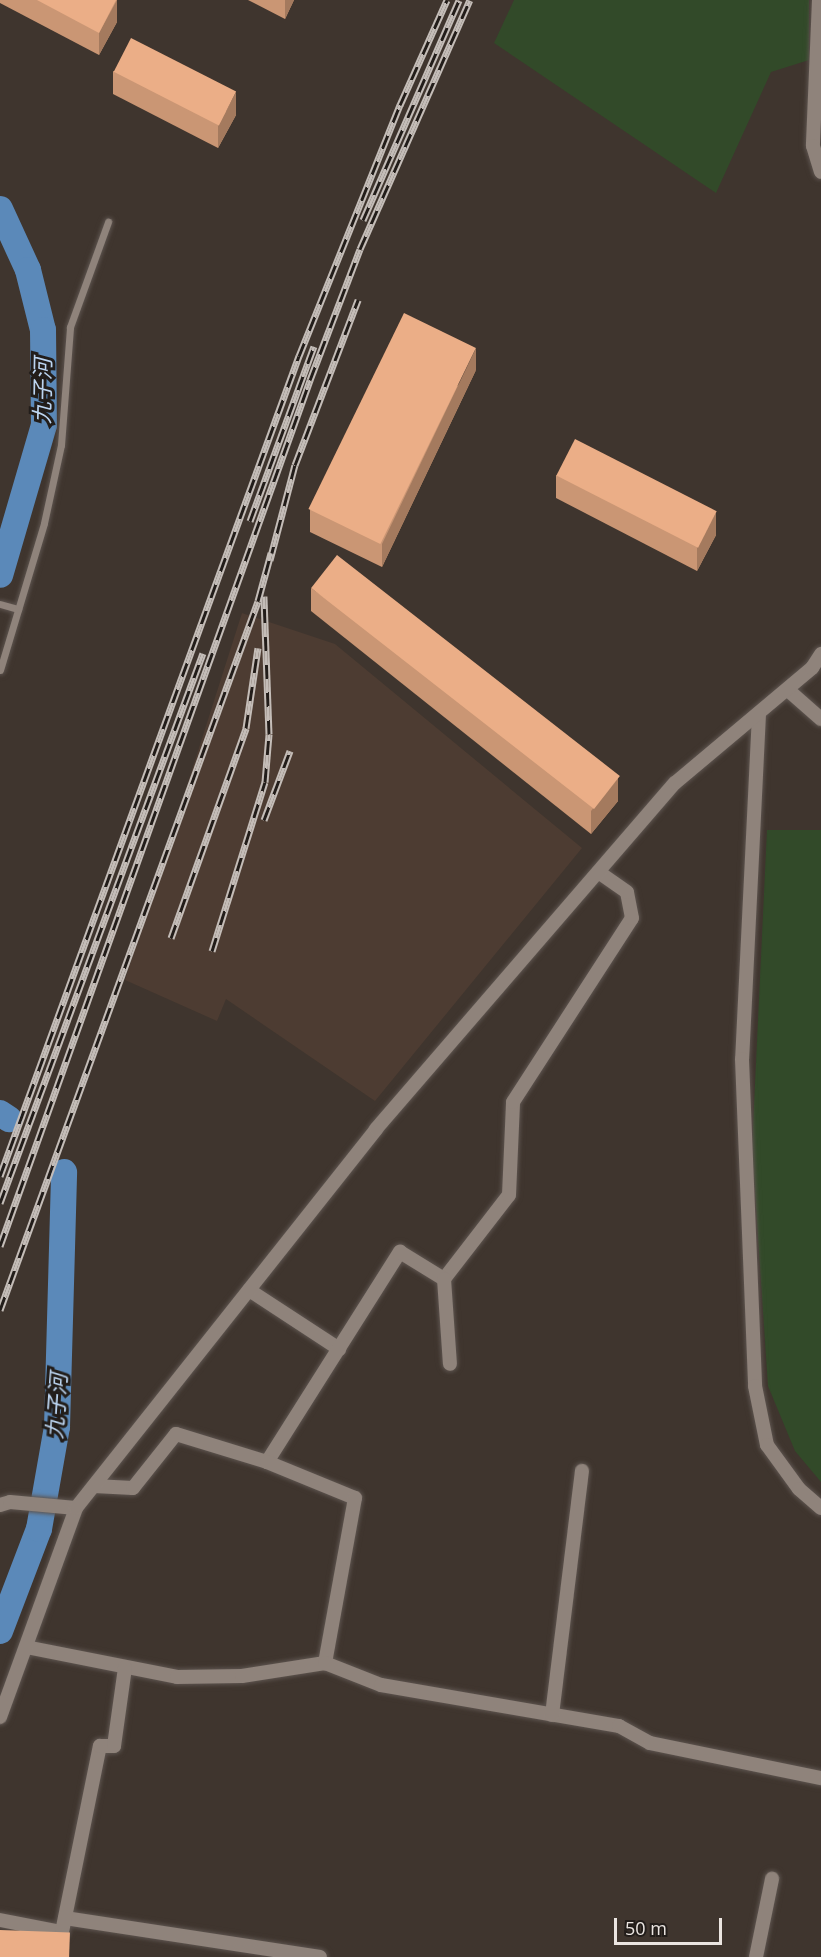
<!DOCTYPE html>
<meta charset="utf-8">
<style>
body{margin:0}
#map{position:relative;width:821px;height:1957px;overflow:hidden;background:#3f352e;font-family:"Open Sans","Noto Sans SC",sans-serif}
div>[style]{position:absolute}
.built>*{inset:0;background:#4d3c32}
.green>*{inset:0;background:#324a29}
.river>*{height:26px;margin:-13px;padding:0 13px;transform-origin:13px;border-radius:13px;background:#5b89b9}
.roads{filter:drop-shadow(0 0 2px #5d544f) drop-shadow(0 0 2px #5d544f)}
.service>*{height:7px;margin:-3.5px;padding:0 3.5px;transform-origin:3.5px;border-radius:3.5px;background:#8f837b}
.minor>*{height:14px;margin:-7px;padding:0 7px;transform-origin:7px;border-radius:7px;background:#8f837b}
.rail>*{height:7px;margin-top:-3.5px;transform-origin:0;background:repeating-linear-gradient(90deg,#221d1a 0 14px,#c4bdb8 0 28px);box-sizing:border-box;border-block:2px solid #c4bdb8}
.wall>*{inset:0;background:#ca9674}
.shaded-wall>*{inset:0;background:#a47a5e}
.building>*{inset:0;background:#ebae87;transform-origin:0 0}
span{translate:-50% -50%;white-space:nowrap;text-align:center;line-height:1.15;-webkit-text-stroke:6px #221d1a;paint-order:stroke}
.water-label{font-size:22px;color:#bcd5f1;font-style:italic}
.scale{position:absolute;left:614px;top:1918px;width:108px;height:27px;box-sizing:border-box;border:3px solid #ebe5e1;border-top:0;padding-left:8px;font-size:18px;line-height:21px;white-space:nowrap;color:#ebe5e1;-webkit-text-stroke:4px #221d1a;paint-order:stroke}
</style>
<div id="map">
<div class="built">
<div style="clip-path:polygon(242px 613px,335px 644px,582px 848px,375px 1101px,226px 999px,217px 1021px,125px 980px)"></div>
</div>
<div class="green">
<div style="clip-path:polygon(514px 0,809px 0,809px 60px,771px 72px,716px 193px,494px 43px)"></div>
<div style="clip-path:polygon(767px 830px,821px 830px,821px 1482px,795px 1451px,768px 1386px,752px 1148px)"></div>
</div>
<div class="river">
<div style="left:0;top:209px;width:67px;rotate:65.3deg"></div>
<div style="left:28px;top:270px;width:62px;rotate:76deg"></div>
<div style="left:43px;top:330px;width:95px;rotate:89.4deg"></div>
<div style="left:44px;top:425px;width:156px;rotate:106.3deg"></div>
<div style="left:0;top:1113px;width:11px;rotate:34deg"></div>
<div style="left:0;top:1631px;width:109px;rotate:-69.1deg"></div>
<div style="left:39px;top:1529px;width:104px;rotate:-80deg"></div>
<div style="left:57px;top:1427px;width:255px;rotate:-88.4deg"></div>
</div>
<div class="roads">
<div class="service">
<div style="left:0;top:604px;width:19px;rotate:16deg"></div>
<div style="left:0;top:670px;width:153px;rotate:-73.3deg"></div>
<div style="left:44px;top:523px;width:80px;rotate:-77.7deg"></div>
<div style="left:61px;top:445px;width:118px;rotate:-85.6deg"></div>
<div style="left:70px;top:327px;width:112px;rotate:-70.1deg"></div>
</div>
<div class="minor">
<div style="left:819px;top:0;width:146px;rotate:92.4deg"></div>
<div style="left:813px;top:146px;width:27px;rotate:73deg"></div>
<div style="left:788px;top:690px;width:44px;rotate:41.3deg"></div>
<div style="left:759px;top:714px;width:345px;rotate:92.8deg"></div>
<div style="left:742px;top:1059px;width:327px;rotate:87.7deg"></div>
<div style="left:755px;top:1386px;width:60px;rotate:78.5deg"></div>
<div style="left:767px;top:1445px;width:54px;rotate:54deg"></div>
<div style="left:799px;top:1489px;width:29px;rotate:41deg"></div>
<div style="left:444px;top:1279px;width:106px;rotate:-52.3deg"></div>
<div style="left:509px;top:1195px;width:93px;rotate:-87.5deg"></div>
<div style="left:513px;top:1102px;width:219px;rotate:-57.1deg"></div>
<div style="left:632px;top:918px;width:26px;rotate:-101deg"></div>
<div style="left:627px;top:892px;width:35px;rotate:-145deg"></div>
<div style="left:249px;top:1290px;width:108px;rotate:33.2deg"></div>
<div style="left:267px;top:1462px;width:249px;rotate:-57.7deg"></div>
<div style="left:400px;top:1252px;width:52px;rotate:31.5deg"></div>
<div style="left:444px;top:1279px;width:85px;rotate:86deg"></div>
<div style="left:94px;top:1486px;width:39px;rotate:3deg"></div>
<div style="left:133px;top:1488px;width:69px;rotate:-51.5deg"></div>
<div style="left:176px;top:1434px;width:95px;rotate:17.1deg"></div>
<div style="left:267px;top:1462px;width:95px;rotate:22.2deg"></div>
<div style="left:355px;top:1498px;width:168px;rotate:100.3deg"></div>
<div style="left:0;top:1505px;width:10px;rotate:-17deg"></div>
<div style="left:10px;top:1502px;width:66px;rotate:5.2deg"></div>
<div style="left:26px;top:1647px;width:154px;rotate:11.2deg"></div>
<div style="left:177px;top:1677px;width:65px;rotate:-0.9deg"></div>
<div style="left:242px;top:1676px;width:84px;rotate:-8.9deg"></div>
<div style="left:325px;top:1663px;width:60px;rotate:21.4deg"></div>
<div style="left:381px;top:1685px;width:242px;rotate:9.8deg"></div>
<div style="left:619px;top:1726px;width:35px;rotate:29deg"></div>
<div style="left:650px;top:1743px;width:175px;rotate:11.6deg"></div>
<div style="left:552px;top:1715px;width:246px;rotate:-83deg"></div>
<div style="left:0;top:1717px;width:222px;rotate:-70deg"></div>
<div style="left:76px;top:1508px;width:483px;rotate:-51.6deg"></div>
<div style="left:376px;top:1129px;width:457px;rotate:-49.2deg"></div>
<div style="left:675px;top:783px;width:179px;rotate:-40deg"></div>
<div style="left:812px;top:668px;width:17px;rotate:-57deg"></div>
<div style="left:65px;top:1918px;width:258px;rotate:8.7deg"></div>
<div style="left:0;top:1920px;width:63px;rotate:11deg"></div>
<div style="left:62px;top:1932px;width:190px;rotate:-78.5deg"></div>
<div style="left:100px;top:1746px;width:14px"></div>
<div style="left:114px;top:1746px;width:79px;rotate:-82deg"></div>
<div style="left:756px;top:1957px;width:80px;rotate:-78.4deg"></div>
</div>
</div>
<div class="rail">
<div style="left:363px;top:220px;width:240px;rotate:-66.4deg"></div>
<div style="left:250px;top:521px;width:186px;rotate:-69.9deg"></div>
<div style="left:270px;top:560px;width:98px;rotate:-75.3deg"></div>
<div style="left:295px;top:465px;width:177px;rotate:-69.1deg"></div>
<div style="left:264px;top:820px;width:74px;rotate:-69.4deg"></div>
<div style="left:171px;top:938px;width:223px;rotate:-70.3deg"></div>
<div style="left:246px;top:728px;width:81px;rotate:-81.5deg"></div>
<div style="left:212px;top:951px;width:177px;rotate:-72.6deg"></div>
<div style="left:265px;top:782px;width:48px;rotate:-85.2deg"></div>
<div style="left:269px;top:734px;width:138px;rotate:-92.1deg"></div>
<div style="left:0;top:1176px;width:873px;rotate:-69.97deg"></div>
<div style="left:299px;top:356px;width:271px;rotate:-68.1deg"></div>
<div style="left:400px;top:105px;width:115px;rotate:-65.9deg"></div>
<div style="left:0;top:1203px;width:586px;rotate:-69.74deg"></div>
<div style="left:0;top:1246px;width:920px;rotate:-70.3deg"></div>
<div style="left:310px;top:380px;width:140px;rotate:-69.1deg"></div>
<div style="left:360px;top:249px;width:272px;rotate:-66.2deg"></div>
<div style="left:0;top:1310px;width:754px;rotate:-70deg"></div>
<div style="left:258px;top:601px;width:50px;rotate:-74.8deg"></div>
</div>
<div class="wall">
<div style="clip-path:polygon(0 0,117px 0,117px 22px,99px 55px,0 3px)"></div>
<div style="clip-path:polygon(248px 0,294px 0,285px 19px)"></div>
<div style="clip-path:polygon(113px 71px,236px 115px,218px 148px,113px 94px)"></div>
<div style="clip-path:polygon(476px 370px,382px 567px,310px 532px,310px 510px)"></div>
<div style="clip-path:polygon(556px 475px,716px 535px,697px 571px,556px 498px)"></div>
<div style="clip-path:polygon(311px 588px,618px 801px,591px 834px,311px 611px)"></div>
</div>
<div class="shaded-wall">
<div style="clip-path:polygon(117px 0,117px 22px,99px 55px,99px 33px)"></div>
<div style="clip-path:polygon(285px 0,294px 0,285px 19px)"></div>
<div style="clip-path:polygon(236px 92px,236px 115px,218px 148px,218px 126px)"></div>
<div style="clip-path:polygon(476px 348px,476px 370px,382px 567px,382px 544px)"></div>
<div style="clip-path:polygon(716px 512px,716px 535px,697px 571px,697px 548px)"></div>
<div style="clip-path:polygon(618px 778px,618px 801px,591px 834px,591px 811px)"></div>
</div>
<div class="building">
<div style="clip-path:polygon(37px 0,116px 0,99px 33px)"></div>
<div style="left:131px;top:38px;width:118px;height:38px;rotate:27deg"></div>
<div style="left:404px;top:313px;width:80px;height:218px;rotate:26deg"></div>
<div style="left:575px;top:439px;width:159px;height:41px;rotate:27deg"></div>
<div style="left:337px;top:555px;width:359px;height:42px;rotate:38deg"></div>
<div style="left:0;top:1930px;width:70px;height:27px;rotate:2deg"></div>
</div>
<div class="water-label">
<span style="left:42px;top:391px;rotate:-89deg">九子河</span>
<span style="left:56px;top:1406px;rotate:-86deg">九子河</span>
</div>
<div class="scale">50 m</div>
</div>
